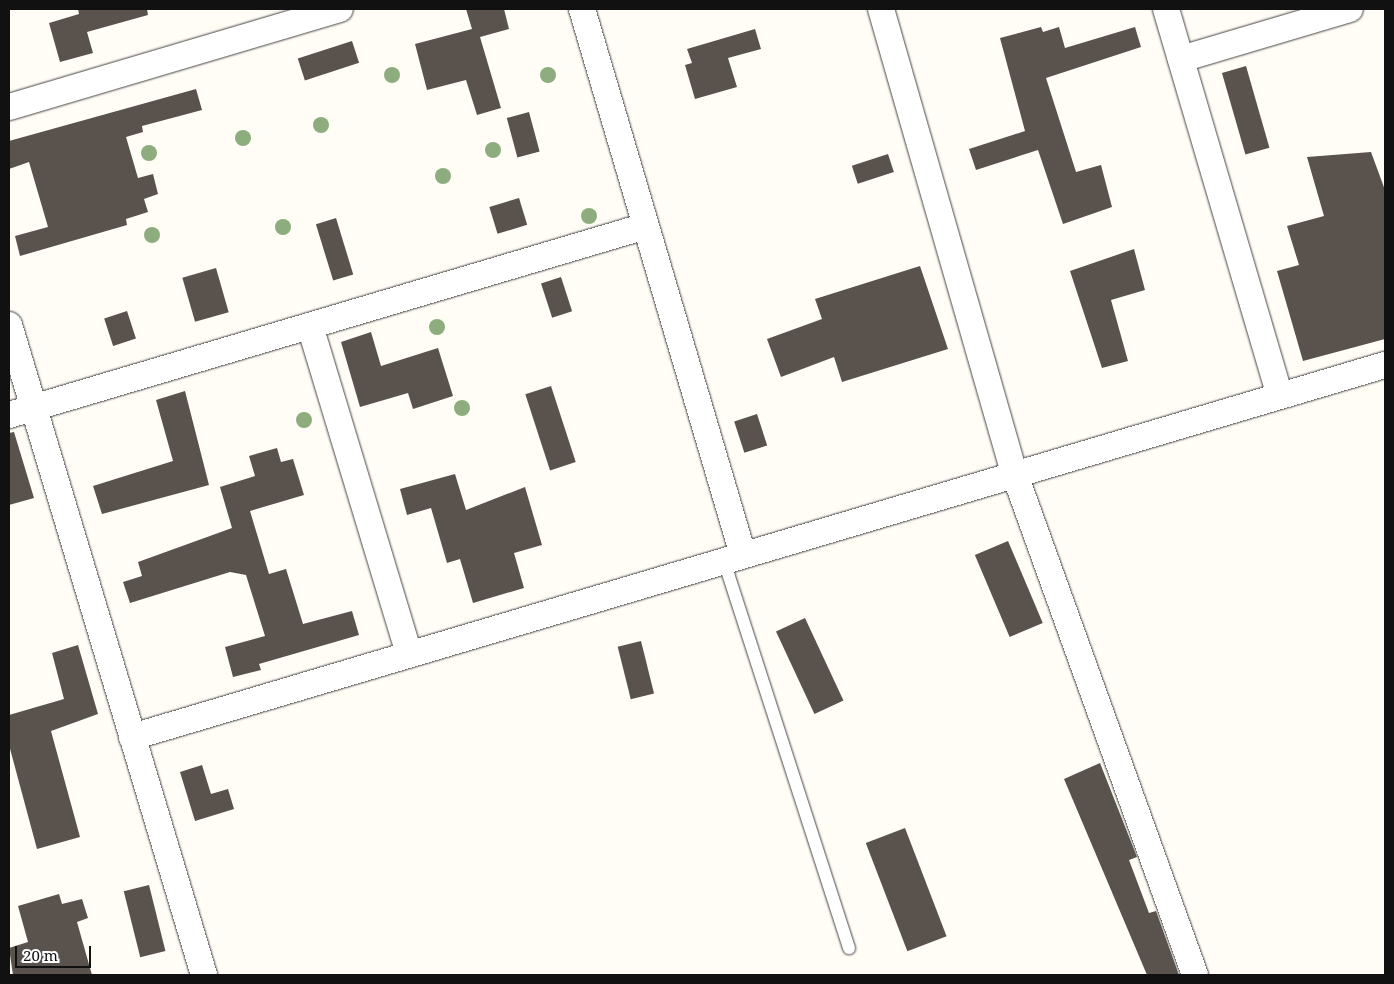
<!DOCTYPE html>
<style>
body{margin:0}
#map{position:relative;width:1394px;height:984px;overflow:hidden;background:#fffdf5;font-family:"Noto Serif",serif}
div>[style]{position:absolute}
.building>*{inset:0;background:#5a524d;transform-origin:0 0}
.roads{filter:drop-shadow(0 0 1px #444) drop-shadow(0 0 1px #444)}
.lane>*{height:12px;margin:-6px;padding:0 6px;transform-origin:6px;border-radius:6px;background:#fff}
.street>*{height:26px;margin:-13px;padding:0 13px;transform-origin:13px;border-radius:13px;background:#fff}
.trees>*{width:16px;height:16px;margin:-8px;border-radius:50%;background:#8dad7f}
span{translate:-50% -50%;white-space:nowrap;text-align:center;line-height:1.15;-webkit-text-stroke:5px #fff;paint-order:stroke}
.frame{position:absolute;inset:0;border:10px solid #111;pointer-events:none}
.scale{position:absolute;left:15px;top:946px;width:76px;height:22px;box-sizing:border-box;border:2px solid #111;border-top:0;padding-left:6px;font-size:15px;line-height:18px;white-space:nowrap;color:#111;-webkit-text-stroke:4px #fff;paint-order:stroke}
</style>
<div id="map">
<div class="building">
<div style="clip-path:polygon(78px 9px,147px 9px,148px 15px,87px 32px,93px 53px,60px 62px,49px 23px,79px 14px)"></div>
<div style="clip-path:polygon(466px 9px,504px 9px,509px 29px,480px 37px,501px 108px,477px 115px,466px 80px,427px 90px,415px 44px,472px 29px)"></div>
<div style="clip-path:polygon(1041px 27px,1043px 32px,1059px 27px,1065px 48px,1135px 27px,1141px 47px,1046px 78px,1076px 172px,1101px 165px,1112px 207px,1063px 224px,1038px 150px,976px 170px,969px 149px,1025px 131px,1000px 38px)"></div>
<div style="clip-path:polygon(755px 29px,761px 49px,728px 58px,737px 87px,695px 99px,685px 65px,692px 63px,687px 49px)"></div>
<div style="left:352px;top:41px;width:23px;height:57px;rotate:72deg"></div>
<div style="left:1246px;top:66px;width:85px;height:25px;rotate:74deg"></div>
<div style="clip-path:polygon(196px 89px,202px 110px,142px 126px,143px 132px,126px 137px,138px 178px,153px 174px,158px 194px,144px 199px,148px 212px,126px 219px,127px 225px,20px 256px,15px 236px,48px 227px,29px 162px,9px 169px,9px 141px)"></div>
<div style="left:529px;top:112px;width:41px;height:23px;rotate:75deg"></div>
<div style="clip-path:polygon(1371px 152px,1385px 190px,1385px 339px,1303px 361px,1277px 271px,1299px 265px,1287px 226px,1324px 216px,1307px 157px)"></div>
<div style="left:888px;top:154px;width:19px;height:38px;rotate:72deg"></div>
<div style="left:519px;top:198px;width:28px;height:31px;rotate:73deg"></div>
<div style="left:336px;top:218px;width:59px;height:21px;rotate:73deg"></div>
<div style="clip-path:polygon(1134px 249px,1145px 290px,1111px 300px,1128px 361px,1102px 368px,1070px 271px)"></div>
<div style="clip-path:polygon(920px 266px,948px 349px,842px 382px,834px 357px,781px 377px,767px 339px,822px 319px,815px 299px)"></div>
<div style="left:216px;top:268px;width:46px;height:35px;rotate:74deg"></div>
<div style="left:561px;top:277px;width:36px;height:21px;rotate:72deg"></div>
<div style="left:127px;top:311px;width:29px;height:24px;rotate:72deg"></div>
<div style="clip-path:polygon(371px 332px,381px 366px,438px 348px,453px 396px,413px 409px,408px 393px,360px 407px,341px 342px)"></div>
<div style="left:551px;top:386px;width:80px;height:27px;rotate:72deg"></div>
<div style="clip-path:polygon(185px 391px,209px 485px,102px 514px,93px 486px,173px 461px,156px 400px)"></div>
<div style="left:757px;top:414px;width:33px;height:24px;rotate:72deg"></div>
<div style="clip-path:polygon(14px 432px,34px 498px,9px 505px,9px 433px)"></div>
<div style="clip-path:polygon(277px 448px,281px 462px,293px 459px,304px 495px,250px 511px,269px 574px,286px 569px,303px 624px,352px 611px,359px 635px,259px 664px,261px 670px,233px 677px,225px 647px,265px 636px,246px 575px,230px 572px,130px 603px,123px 582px,142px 576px,138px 562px,232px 528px,220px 487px,255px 476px,249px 456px)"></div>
<div style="clip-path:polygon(455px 474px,466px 510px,525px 487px,542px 545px,514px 553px,524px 588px,473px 603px,460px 559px,447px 563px,431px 508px,407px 515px,400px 489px)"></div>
<div style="left:1008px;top:541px;width:89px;height:36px;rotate:67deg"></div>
<div style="left:805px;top:618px;width:91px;height:32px;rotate:65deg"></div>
<div style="left:641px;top:641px;width:54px;height:24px;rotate:76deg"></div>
<div style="clip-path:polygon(78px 645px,98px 714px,51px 731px,80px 837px,37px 849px,9px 745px,9px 715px,64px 699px,52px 653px)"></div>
<div style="clip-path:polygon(1100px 763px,1137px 857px,1129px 860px,1149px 913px,1156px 911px,1179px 975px,1147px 975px,1064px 779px)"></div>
<div style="clip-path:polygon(202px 765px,211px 794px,228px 789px,234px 809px,195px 821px,180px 772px)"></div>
<div style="left:905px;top:828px;width:116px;height:42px;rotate:69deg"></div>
<div style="left:149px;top:885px;width:68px;height:26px;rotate:76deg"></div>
<div style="clip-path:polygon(59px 894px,62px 904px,82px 899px,88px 918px,77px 922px,92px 975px,13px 975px,9px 948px,28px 942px,18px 906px)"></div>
</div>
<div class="roads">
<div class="lane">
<div style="left:724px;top:561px;width:407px;rotate:72.1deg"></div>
</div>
<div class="street">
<div style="left:582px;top:9px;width:569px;rotate:73.57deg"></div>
<div style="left:881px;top:9px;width:485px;rotate:74deg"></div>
<div style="left:1015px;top:475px;width:531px;rotate:70.2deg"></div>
<div style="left:1166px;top:9px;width:403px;rotate:73.6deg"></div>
<div style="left:1181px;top:59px;width:176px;rotate:-16.5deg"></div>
<div style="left:9px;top:107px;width:345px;rotate:-16.5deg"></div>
<div style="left:9px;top:325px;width:679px;rotate:73.3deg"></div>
<div style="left:310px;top:326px;width:343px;rotate:73.2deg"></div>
<div style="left:9px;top:415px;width:664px;rotate:-16.53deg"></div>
<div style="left:132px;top:737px;width:1307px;rotate:-16.54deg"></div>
</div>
</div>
<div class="trees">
<div style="left:392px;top:75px"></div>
<div style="left:548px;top:75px"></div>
<div style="left:321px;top:125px"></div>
<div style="left:243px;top:138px"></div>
<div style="left:493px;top:150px"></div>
<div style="left:149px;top:153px"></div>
<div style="left:443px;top:176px"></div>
<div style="left:589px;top:216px"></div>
<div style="left:283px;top:227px"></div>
<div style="left:152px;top:235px"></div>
<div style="left:437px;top:327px"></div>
<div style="left:462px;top:408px"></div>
<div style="left:304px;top:420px"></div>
</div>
<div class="frame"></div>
<div class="scale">20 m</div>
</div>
